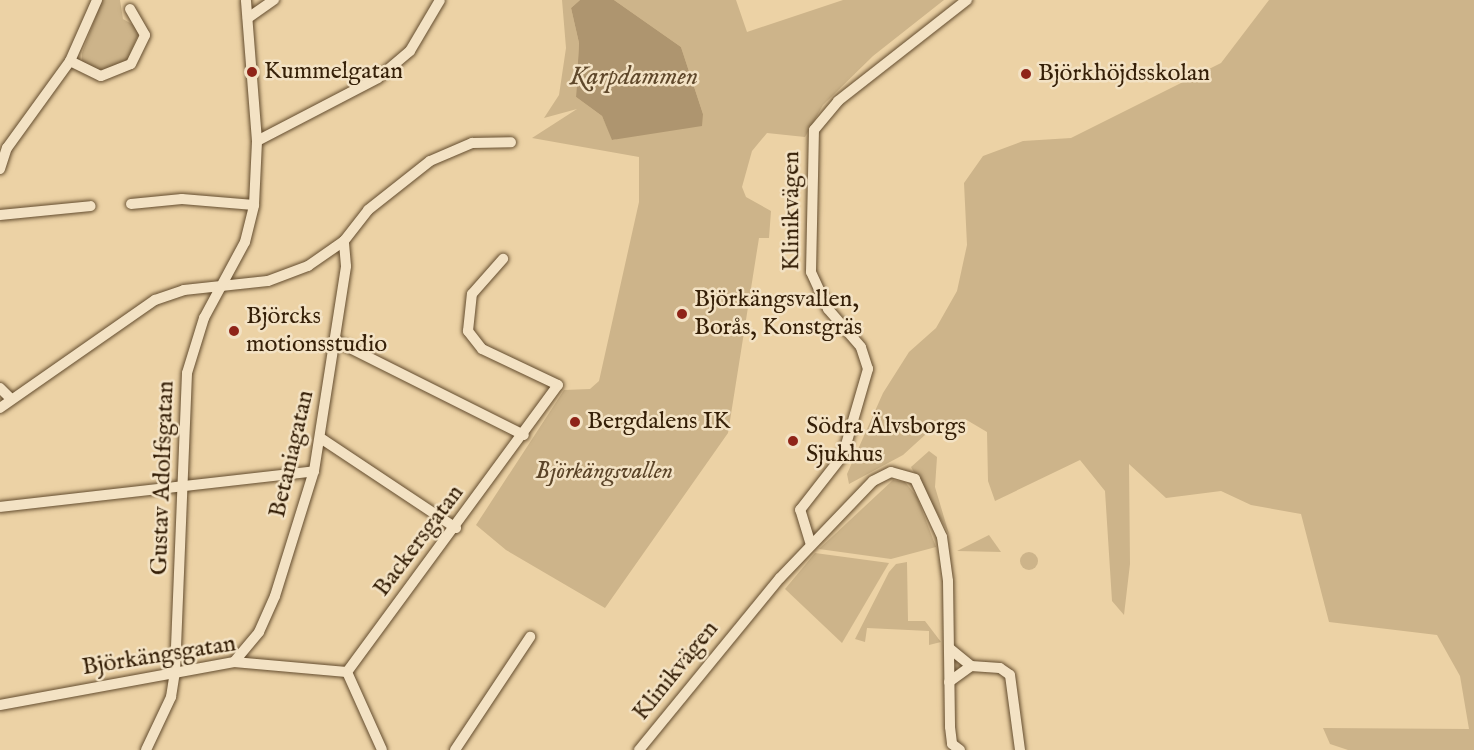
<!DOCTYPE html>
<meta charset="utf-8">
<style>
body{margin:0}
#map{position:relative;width:1474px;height:750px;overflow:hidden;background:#ecd2a5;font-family:"IM FELL English",serif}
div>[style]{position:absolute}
.green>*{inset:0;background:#cdb48a}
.round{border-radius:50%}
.water>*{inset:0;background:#ae956f}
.roads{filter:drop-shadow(0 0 2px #634c2e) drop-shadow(0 0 2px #634c2e)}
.minor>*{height:10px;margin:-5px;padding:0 5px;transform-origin:5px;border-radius:5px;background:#f3e2c4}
.dots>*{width:16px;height:16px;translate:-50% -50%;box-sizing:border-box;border:3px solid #f3e2c4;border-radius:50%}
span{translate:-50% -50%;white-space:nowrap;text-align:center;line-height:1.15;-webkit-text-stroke:5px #f3e2c4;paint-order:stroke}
.poi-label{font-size:24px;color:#351f07}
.left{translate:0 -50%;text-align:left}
.street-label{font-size:24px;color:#351f07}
.park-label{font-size:24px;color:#5b4428;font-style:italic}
.water-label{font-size:26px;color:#5f482b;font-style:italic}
</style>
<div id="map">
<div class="green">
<div style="clip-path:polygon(102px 0,120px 0,123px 19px,137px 27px,138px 35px,127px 61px,100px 71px,82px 62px,82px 53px)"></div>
<div style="clip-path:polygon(562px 0,580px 0,571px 8px,579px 43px,576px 97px,602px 116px,613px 140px,703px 114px,681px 47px,614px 0,736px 0,747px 32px,843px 0,944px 0,873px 56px,823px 105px,805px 137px,767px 133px,752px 151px,742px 187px,746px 197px,771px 211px,769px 238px,759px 238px,728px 433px,605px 608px,506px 550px,476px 525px,564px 390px,590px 389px,599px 381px,639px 202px,639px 157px,532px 138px,577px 109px,544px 118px,559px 95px,566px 48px)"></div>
<div style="clip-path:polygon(1269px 0,1474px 0,1474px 750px,1348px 750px,1330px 744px,1323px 728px,1469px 729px,1460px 676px,1437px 635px,1329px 622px,1301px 514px,1251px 505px,1221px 491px,1166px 498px,1129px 464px,1130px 564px,1124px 615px,1112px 601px,1105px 491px,1080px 460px,995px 501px,988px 481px,987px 432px,965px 419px,937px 424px,903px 455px,849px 484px,847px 474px,883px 393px,909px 352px,936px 328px,957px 291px,967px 245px,964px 183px,983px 156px,1023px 141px,1071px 138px,1221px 63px)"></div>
<div style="clip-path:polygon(929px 451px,937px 457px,935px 487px,949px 534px,911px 467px)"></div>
<div style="clip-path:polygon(893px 480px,905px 482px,917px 497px,936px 547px,891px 559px,819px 549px)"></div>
<div style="clip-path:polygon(989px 535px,1001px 552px,957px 551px)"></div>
<div class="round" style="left:1020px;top:552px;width:18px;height:18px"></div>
<div style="clip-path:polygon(815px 553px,889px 563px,842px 643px,785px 589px)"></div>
<div style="clip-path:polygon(907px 562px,908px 621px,925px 621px,941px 642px,929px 645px,929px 631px,867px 628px,865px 642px,855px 639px,889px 572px,896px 564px)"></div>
</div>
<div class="water">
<div style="clip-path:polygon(580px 0,614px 0,681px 47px,703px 114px,702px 126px,612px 140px,602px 116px,576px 97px,579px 43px,571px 8px)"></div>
</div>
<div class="roads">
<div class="minor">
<div style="left:248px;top:18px;width:32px;rotate:-35deg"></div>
<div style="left:70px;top:61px;width:34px;rotate:26deg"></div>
<div style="left:101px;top:76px;width:32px;rotate:-22deg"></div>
<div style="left:131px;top:64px;width:32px;rotate:-64deg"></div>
<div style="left:145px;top:35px;width:30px;rotate:-120deg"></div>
<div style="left:257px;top:141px;width:136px;rotate:-27.5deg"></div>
<div style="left:378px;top:78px;width:42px;rotate:-40.2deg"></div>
<div style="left:410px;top:51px;width:59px;rotate:-59.5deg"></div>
<div style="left:0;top:169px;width:22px;rotate:-72deg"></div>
<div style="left:7px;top:148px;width:107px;rotate:-54.1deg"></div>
<div style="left:70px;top:61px;width:67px;rotate:-66.1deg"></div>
<div style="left:131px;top:204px;width:51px;rotate:-5.6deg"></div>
<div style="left:182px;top:199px;width:72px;rotate:4.8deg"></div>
<div style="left:0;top:215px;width:91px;rotate:-5.6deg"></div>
<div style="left:336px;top:341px;width:210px;rotate:26.6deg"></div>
<div style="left:0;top:388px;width:16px;rotate:45deg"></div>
<div style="left:0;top:408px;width:189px;rotate:-34.9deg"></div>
<div style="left:155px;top:300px;width:31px;rotate:-19deg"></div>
<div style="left:184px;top:290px;width:84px;rotate:-6.1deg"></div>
<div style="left:268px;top:281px;width:43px;rotate:-20.6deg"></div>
<div style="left:308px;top:266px;width:44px;rotate:-34.8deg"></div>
<div style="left:344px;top:241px;width:39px;rotate:-52deg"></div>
<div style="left:368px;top:210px;width:79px;rotate:-38.3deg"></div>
<div style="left:430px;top:161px;width:46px;rotate:-23.2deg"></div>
<div style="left:472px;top:143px;width:39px;rotate:-1deg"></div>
<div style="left:322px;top:439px;width:161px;rotate:33.6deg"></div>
<div style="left:0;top:507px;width:316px;rotate:-6.5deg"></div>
<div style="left:811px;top:545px;width:37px;rotate:-107deg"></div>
<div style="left:800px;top:510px;width:70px;rotate:-52deg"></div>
<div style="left:843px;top:455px;width:90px;rotate:-73.8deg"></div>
<div style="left:868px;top:369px;width:23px;rotate:-108deg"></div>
<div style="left:861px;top:347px;width:50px;rotate:-131deg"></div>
<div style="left:828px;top:309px;width:41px;rotate:-114.7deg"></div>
<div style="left:811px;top:272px;width:142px;rotate:-88.8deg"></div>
<div style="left:814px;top:130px;width:38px;rotate:-50deg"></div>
<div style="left:838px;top:101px;width:164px;rotate:-38.1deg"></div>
<div style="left:949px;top:648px;width:28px;rotate:39deg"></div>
<div style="left:971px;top:666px;width:29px;rotate:4deg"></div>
<div style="left:1000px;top:668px;width:12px;rotate:35deg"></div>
<div style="left:1010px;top:675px;width:76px;rotate:82.4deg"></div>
<div style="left:234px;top:662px;width:39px;rotate:-50deg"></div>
<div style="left:259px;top:632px;width:39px;rotate:-66deg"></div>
<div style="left:275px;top:596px;width:131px;rotate:-72.7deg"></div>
<div style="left:314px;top:471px;width:207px;rotate:-81.1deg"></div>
<div style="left:346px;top:266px;width:25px;rotate:-95deg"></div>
<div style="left:347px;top:672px;width:356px;rotate:-53.7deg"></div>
<div style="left:558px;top:385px;width:84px;rotate:-154.7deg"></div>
<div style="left:482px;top:349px;width:23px;rotate:-128deg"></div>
<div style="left:468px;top:331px;width:37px;rotate:-84deg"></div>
<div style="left:472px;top:294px;width:47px;rotate:-48.5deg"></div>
<div style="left:347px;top:672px;width:85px;rotate:65.8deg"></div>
<div style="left:949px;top:682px;width:27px;rotate:-36deg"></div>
<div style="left:0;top:705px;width:238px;rotate:-10.4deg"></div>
<div style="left:234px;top:662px;width:113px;rotate:5.1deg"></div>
<div style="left:146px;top:750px;width:59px;rotate:-64.7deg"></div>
<div style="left:171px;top:697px;width:25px;rotate:-81deg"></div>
<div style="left:175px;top:672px;width:299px;rotate:-87.7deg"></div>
<div style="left:187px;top:373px;width:58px;rotate:-72.8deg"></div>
<div style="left:204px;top:318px;width:86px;rotate:-61.7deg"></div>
<div style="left:245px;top:242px;width:38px;rotate:-76deg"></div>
<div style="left:254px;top:205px;width:64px;rotate:-87.3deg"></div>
<div style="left:257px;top:141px;width:141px;rotate:-94.5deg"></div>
<div style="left:455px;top:750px;width:136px;rotate:-56.4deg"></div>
<div style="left:639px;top:750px;width:222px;rotate:-50.7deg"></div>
<div style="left:780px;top:578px;width:134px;rotate:-46.2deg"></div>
<div style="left:873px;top:481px;width:20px;rotate:-27deg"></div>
<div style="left:891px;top:472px;width:25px;rotate:16deg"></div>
<div style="left:915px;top:479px;width:64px;rotate:65deg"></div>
<div style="left:942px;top:537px;width:44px;rotate:82.2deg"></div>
<div style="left:948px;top:581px;width:146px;rotate:89.2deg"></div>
<div style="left:950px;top:727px;width:17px;rotate:83deg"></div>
<div style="left:952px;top:744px;width:10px;rotate:37deg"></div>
</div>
</div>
<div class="dots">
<div style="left:252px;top:72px;background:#8f2418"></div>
<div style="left:1026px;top:74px;background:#8f2418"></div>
<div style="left:682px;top:314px;background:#8f2418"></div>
<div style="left:234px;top:331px;background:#8f2418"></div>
<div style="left:575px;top:422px;background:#8f2418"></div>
<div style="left:793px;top:441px;background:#8f2418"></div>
</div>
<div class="poi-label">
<span class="left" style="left:264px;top:72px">Kummelgatan</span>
<span class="left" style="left:1038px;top:74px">Björkhöjdsskolan</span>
<span class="left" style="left:694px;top:314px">Björkängsvallen,<br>Borås, Konstgräs</span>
<span class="left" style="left:246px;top:331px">Björcks<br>motionsstudio</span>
<span class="left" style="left:587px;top:422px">Bergdalens IK</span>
<span class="left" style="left:806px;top:441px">Södra Älvsborgs<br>Sjukhus</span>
</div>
<div class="street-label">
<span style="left:792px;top:211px;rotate:-90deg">Klinikvägen</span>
<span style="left:292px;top:454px;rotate:-77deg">Betaniagatan</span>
<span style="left:163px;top:478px;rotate:-88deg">Gustav Adolfsgatan</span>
<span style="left:419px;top:541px;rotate:-53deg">Backersgatan</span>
<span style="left:159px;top:656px;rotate:-9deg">Björkängsgatan</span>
<span style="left:676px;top:671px;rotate:-51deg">Klinikvägen</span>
</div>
<div class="park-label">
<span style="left:604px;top:472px">Björkängsvallen</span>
</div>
<div class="water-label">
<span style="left:634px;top:77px">Karpdammen</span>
</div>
</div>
